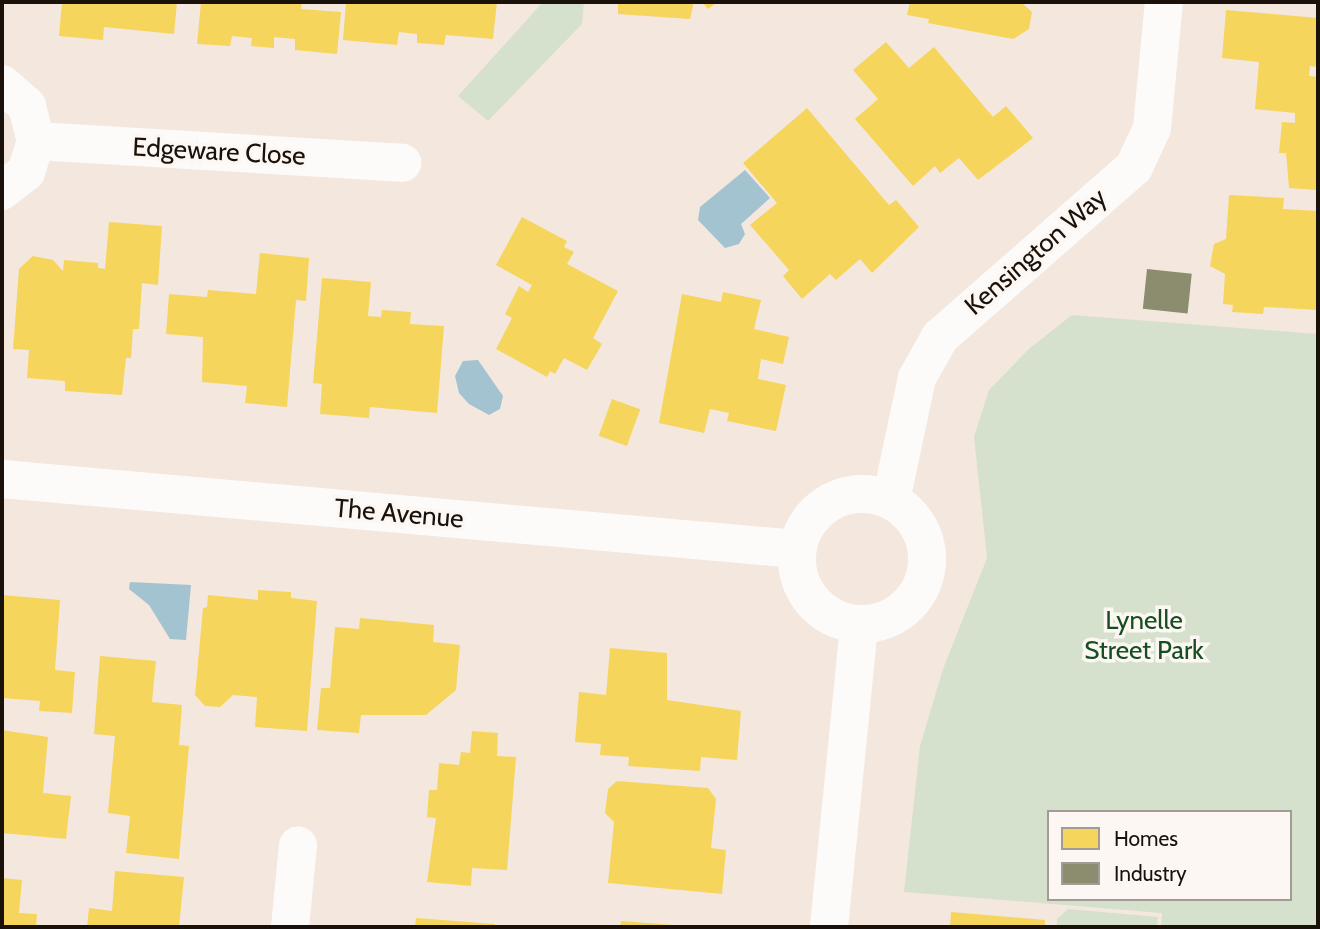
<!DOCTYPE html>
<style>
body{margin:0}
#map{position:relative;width:1320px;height:929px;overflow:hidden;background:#f4e7de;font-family:Cabin,sans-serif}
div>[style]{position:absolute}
.green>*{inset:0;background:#d5e1cc}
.water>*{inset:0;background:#a3c3d0}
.homes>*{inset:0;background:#f6d55c;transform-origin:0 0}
.industry>*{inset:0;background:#8c8c6e;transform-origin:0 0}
.minor>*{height:38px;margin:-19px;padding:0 19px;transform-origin:19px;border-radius:19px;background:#fdfbfa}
.minor>.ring{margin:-19px;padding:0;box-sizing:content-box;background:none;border:38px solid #fdfbfa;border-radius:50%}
span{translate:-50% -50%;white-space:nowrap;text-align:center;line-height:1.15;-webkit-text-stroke:7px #fcf7f3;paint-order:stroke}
.street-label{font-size:26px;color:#1a110a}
.park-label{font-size:26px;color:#164e22}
.frame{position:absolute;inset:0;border:4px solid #1a110a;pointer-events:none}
.legend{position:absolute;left:1047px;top:810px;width:245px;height:91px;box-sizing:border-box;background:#fcf7f3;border:2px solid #a29b96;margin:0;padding:9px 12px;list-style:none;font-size:21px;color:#1a110a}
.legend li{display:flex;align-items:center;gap:14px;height:35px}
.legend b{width:35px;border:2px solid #a29b96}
</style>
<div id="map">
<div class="green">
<div style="clip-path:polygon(543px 2px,584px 2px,582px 24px,488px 121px,458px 96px)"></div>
<div style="clip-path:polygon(evenodd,1072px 315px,1318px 334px,1318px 927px,1161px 927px,1162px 913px,904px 892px,920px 746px,943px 669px,987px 558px,974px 437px,989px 390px,1030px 348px,1072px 315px,1049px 812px,1290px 812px,1290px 899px,1049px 899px,1049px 812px)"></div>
<div style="clip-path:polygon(1068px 909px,1158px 917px,1157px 927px,1057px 927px,1057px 919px)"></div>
</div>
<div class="water">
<div style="clip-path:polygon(745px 170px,770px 198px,741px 224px,745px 234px,739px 244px,725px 248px,698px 220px,700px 207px)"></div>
<div style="clip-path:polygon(478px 360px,503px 396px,500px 409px,489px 415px,469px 404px,459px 393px,455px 376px,463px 361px)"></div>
<div style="clip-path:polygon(130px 582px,191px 585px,186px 640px,170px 639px,149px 605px,129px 589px)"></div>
</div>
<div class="homes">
<div style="clip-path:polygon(62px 2px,177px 2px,174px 34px,104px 27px,103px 40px,59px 36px)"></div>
<div style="clip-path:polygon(201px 2px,302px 2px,301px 9px,341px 12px,337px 54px,295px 50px,295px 39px,274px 37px,274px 48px,251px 46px,252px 38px,232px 36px,230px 46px,197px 44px)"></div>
<div style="clip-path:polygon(346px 2px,497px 2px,493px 39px,446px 35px,444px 45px,417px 43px,417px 34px,399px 32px,397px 45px,343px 40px)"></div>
<div style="clip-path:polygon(618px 2px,694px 2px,690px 19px,618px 14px)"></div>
<div style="clip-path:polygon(702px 2px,717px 2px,708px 9px)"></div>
<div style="clip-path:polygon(910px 2px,1021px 2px,1032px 12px,1029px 29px,1013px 39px,928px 23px,929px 19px,907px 15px)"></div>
<div style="clip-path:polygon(1226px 10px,1318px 18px,1318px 67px,1310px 66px,1309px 76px,1318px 77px,1318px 190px,1289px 188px,1286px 153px,1279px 153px,1282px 122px,1295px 123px,1295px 113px,1255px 109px,1259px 62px,1222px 58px)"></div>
<div style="clip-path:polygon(886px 42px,909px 68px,934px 47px,993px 117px,1006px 106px,1033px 138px,978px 180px,959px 158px,940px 173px,935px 166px,913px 186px,855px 119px,878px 99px,853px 70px)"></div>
<div style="clip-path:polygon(807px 108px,889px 205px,896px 200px,919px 227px,872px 273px,860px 259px,836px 280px,830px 274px,802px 299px,783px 276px,789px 270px,750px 225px,777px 203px,743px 163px)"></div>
<div style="clip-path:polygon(1229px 195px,1284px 198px,1283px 209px,1318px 211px,1318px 310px,1264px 307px,1263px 314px,1232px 312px,1233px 305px,1223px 304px,1225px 274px,1210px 266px,1214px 244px,1226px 239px)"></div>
<div style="clip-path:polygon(522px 217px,567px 241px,564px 247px,574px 252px,567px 264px,618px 291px,593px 338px,602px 344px,587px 370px,564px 358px,555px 374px,550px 371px,547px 377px,496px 349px,512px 318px,505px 314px,519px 286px,528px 292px,532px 285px,496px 265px)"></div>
<div style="clip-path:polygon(109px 222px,162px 226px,158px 285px,142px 283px,139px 329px,133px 329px,131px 358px,126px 358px,122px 395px,65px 391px,65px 381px,27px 378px,29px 350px,13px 349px,19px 269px,33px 256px,53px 260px,63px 271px,64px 260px,98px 263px,98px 268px,105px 269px)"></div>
<div style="clip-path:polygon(260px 253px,309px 258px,306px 301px,296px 300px,287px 407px,245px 403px,247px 386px,202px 382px,203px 337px,166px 334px,169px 294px,207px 297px,208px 290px,256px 294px)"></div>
<div style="clip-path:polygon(322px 278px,371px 282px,368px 316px,381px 317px,382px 310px,411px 312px,410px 324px,444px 326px,437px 413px,370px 407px,369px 418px,320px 414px,322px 384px,313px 383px)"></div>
<div style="clip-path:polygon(723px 292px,761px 300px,754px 329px,789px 337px,783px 364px,761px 359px,758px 379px,786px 385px,776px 431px,727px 421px,729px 413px,710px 409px,704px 433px,659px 423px,682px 294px,721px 302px)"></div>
<div style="left:612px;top:399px;width:30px;height:39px;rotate:20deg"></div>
<div style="clip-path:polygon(258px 590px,291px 592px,291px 598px,317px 601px,307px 731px,255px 727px,257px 697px,233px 695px,220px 707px,205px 706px,195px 695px,203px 608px,207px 607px,208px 595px,258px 600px)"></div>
<div style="clip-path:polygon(2px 595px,60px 600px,55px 670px,75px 672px,72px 713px,39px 711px,40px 701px,2px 698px)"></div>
<div style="clip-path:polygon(360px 618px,434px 625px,433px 642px,460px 645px,456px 690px,426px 715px,361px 715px,359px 733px,317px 730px,321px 688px,330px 688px,335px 627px,359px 629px)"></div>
<div style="clip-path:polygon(610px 648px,667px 653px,667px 700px,741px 711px,737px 760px,701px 757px,700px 771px,628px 766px,629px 757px,600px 755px,601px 744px,575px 742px,579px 692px,606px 695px)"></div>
<div style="clip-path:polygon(100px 656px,156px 661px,152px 702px,182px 705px,179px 745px,189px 746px,179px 859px,126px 853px,130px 816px,108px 813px,115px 736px,94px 734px)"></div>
<div style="clip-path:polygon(2px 730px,48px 737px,43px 793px,71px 796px,66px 839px,2px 833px)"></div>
<div style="clip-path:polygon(472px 731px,498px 733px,497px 756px,516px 757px,507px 870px,472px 868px,471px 886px,427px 882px,436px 818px,427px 817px,429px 790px,437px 790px,439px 763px,459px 765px,461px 752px,470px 753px)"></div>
<div style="clip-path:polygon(617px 781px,708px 788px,716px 799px,711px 848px,726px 850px,722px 894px,608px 883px,614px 822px,605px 813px,608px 789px)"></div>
<div style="clip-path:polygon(115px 871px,184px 877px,179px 927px,87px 927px,89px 908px,112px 911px)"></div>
<div style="clip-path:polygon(2px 878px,22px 880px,19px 913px,37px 914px,36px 927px,2px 927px)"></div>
<div style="clip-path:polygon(951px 912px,1045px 920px,1045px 927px,950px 927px)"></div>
<div style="clip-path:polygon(416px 918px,495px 924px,495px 927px,415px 927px)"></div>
<div style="clip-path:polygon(621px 921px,674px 925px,674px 927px,620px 927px)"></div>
</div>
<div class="industry">
<div style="left:1147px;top:269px;width:45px;height:40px;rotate:6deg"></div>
</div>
<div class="minor">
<div style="left:2px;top:84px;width:33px;rotate:41deg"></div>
<div style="left:27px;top:106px;width:36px;rotate:76deg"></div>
<div style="left:36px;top:141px;width:33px;rotate:108deg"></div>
<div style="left:26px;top:172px;width:31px;rotate:142deg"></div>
<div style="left:36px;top:141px;width:367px;rotate:3.4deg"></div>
<div style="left:2px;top:479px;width:798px;rotate:5.03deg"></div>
<div class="ring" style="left:797px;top:494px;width:92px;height:92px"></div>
<div style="left:891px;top:500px;width:125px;rotate:-78deg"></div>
<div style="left:917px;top:378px;width:47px;rotate:-60.7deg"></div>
<div style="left:940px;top:337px;width:258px;rotate:-41.2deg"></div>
<div style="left:1134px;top:167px;width:43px;rotate:-65.2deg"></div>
<div style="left:1152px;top:128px;width:127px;rotate:-84.6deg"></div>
<div style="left:290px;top:927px;width:82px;rotate:-84.4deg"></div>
<div style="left:829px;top:927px;width:303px;rotate:-84.3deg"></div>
</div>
<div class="street-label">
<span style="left:219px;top:152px;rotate:3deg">Edgeware Close</span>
<span style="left:1036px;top:252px;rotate:-41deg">Kensington Way</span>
<span style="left:399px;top:514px;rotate:5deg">The Avenue</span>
</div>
<div class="park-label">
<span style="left:1144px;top:636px">Lynelle<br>Street Park</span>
</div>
<div class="frame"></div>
<ul class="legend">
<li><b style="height:19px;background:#f6d55c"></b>Homes</li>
<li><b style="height:19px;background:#8c8c6e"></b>Industry</li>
</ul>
</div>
